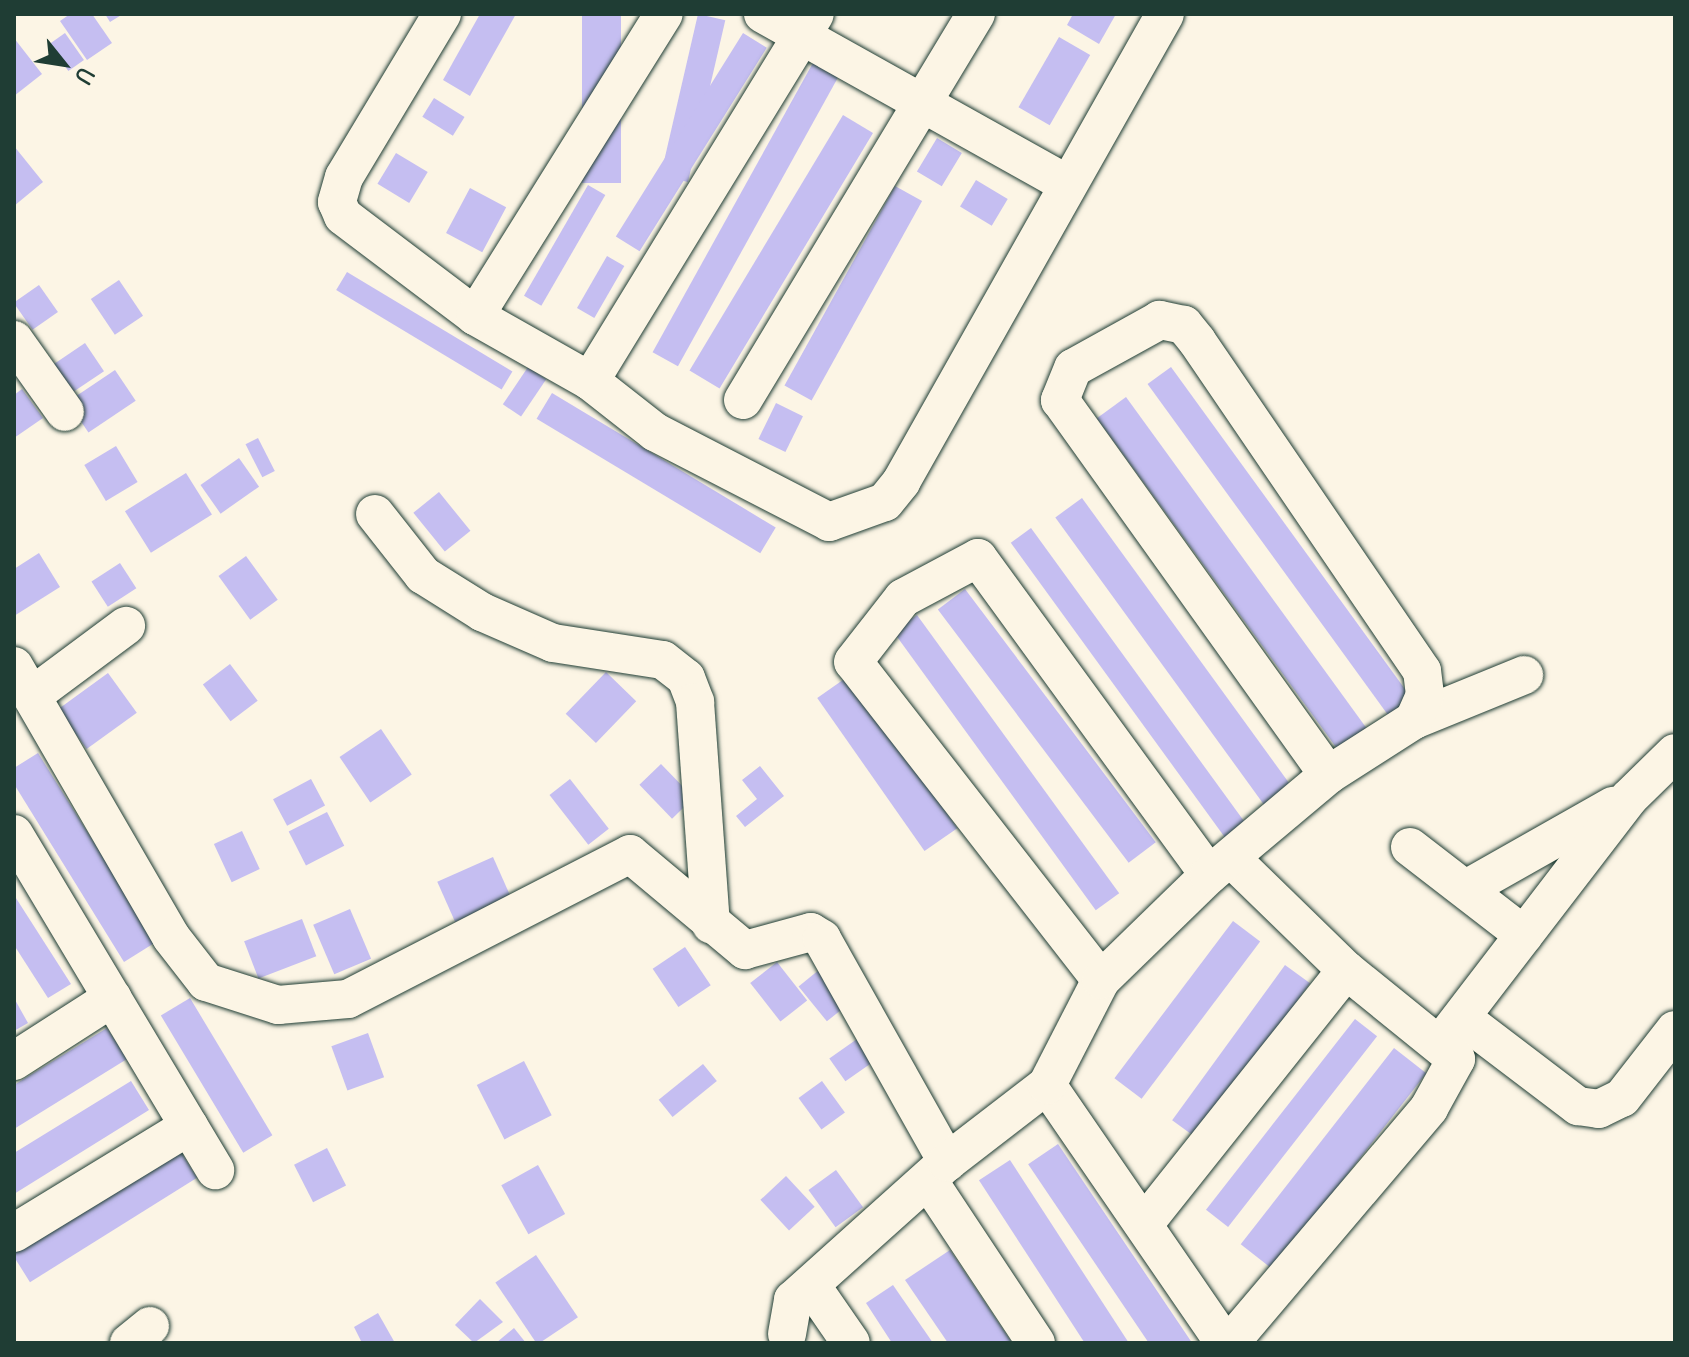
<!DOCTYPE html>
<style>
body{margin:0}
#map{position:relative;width:1689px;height:1357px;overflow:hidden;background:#fcf5e5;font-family:Delius,sans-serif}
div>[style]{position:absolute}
.building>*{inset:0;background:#c5bef1;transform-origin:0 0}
.roads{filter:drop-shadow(0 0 2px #1f3d34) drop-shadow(0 0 2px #1f3d34)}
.minor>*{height:38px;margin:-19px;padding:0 19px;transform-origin:19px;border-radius:19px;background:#fcf5e5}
span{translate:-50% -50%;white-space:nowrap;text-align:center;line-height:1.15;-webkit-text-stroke:8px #fcf5e5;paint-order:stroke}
.frame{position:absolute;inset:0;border:16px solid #1f3d34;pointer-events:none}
.north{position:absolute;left:24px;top:24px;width:80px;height:80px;-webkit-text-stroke:6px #fcf5e5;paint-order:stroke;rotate:120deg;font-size:22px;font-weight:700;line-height:32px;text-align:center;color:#1f3d34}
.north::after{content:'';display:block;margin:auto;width:28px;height:36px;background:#1f3d34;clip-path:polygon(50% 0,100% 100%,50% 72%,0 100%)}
</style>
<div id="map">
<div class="building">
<div style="clip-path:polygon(70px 14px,92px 14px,112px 43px,87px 60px,60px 21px)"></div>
<div style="clip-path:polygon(105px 14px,123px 14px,110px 22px)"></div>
<div style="clip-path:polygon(480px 14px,516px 14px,470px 96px,443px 80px)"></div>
<div style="left:582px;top:14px;width:39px;height:169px"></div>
<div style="left:698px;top:14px;width:28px;height:166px;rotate:13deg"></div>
<div style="clip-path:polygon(1073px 14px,1116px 14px,1099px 44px,1067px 25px)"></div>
<div style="left:65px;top:33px;width:33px;height:19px;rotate:55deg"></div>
<div style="left:743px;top:33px;width:28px;height:240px;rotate:32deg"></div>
<div style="left:1059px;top:37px;width:36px;height:81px;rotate:30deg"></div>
<div style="clip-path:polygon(14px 38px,42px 74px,14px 96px)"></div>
<div style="left:814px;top:61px;width:29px;height:333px;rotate:29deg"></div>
<div style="left:434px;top:98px;width:36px;height:22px;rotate:32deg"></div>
<div style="left:843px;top:115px;width:35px;height:298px;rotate:31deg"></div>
<div style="left:937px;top:138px;width:29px;height:39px;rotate:31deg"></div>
<div style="clip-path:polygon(14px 146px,43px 182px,14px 206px)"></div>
<div style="left:396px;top:153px;width:37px;height:36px;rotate:31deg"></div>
<div style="left:976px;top:180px;width:37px;height:31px;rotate:31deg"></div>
<div style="left:588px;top:185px;width:20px;height:128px;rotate:30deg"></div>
<div style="left:895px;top:186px;width:31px;height:228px;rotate:29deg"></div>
<div style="left:470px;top:188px;width:41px;height:51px;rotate:28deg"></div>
<div style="left:607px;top:256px;width:20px;height:60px;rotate:30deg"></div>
<div style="left:347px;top:272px;width:193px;height:21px;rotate:31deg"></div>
<div style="left:119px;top:280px;width:43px;height:34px;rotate:56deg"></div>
<div style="left:39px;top:285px;width:33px;height:31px;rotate:55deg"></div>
<div style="left:85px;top:343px;width:34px;height:45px;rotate:56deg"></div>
<div style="left:528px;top:367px;width:22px;height:45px;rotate:34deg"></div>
<div style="left:1171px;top:367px;width:419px;height:29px;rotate:54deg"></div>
<div style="left:115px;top:370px;width:37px;height:57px;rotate:56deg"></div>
<div style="clip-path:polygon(22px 389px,43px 418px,14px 438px,14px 395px)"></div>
<div style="left:552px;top:393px;width:261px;height:30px;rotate:31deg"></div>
<div style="left:1126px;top:397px;width:422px;height:36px;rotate:54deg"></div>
<div style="left:776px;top:403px;width:30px;height:40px;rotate:26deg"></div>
<div style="left:258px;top:438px;width:37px;height:14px;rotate:63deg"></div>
<div style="left:116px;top:446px;width:42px;height:37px;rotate:59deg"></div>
<div style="left:239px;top:458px;width:35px;height:47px;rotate:55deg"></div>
<div style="left:186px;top:473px;width:49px;height:72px;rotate:58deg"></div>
<div style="left:439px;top:492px;width:50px;height:33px;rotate:51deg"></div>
<div style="left:1082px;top:498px;width:364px;height:33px;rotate:54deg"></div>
<div style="left:1031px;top:528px;width:365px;height:25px;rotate:54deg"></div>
<div style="clip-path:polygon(39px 553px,60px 587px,14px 616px,14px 569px)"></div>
<div style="left:246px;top:556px;width:54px;height:34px;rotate:54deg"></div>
<div style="left:120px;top:563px;width:30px;height:34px;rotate:57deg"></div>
<div style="left:965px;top:589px;width:317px;height:34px;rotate:53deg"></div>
<div style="left:917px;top:615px;width:344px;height:29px;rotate:54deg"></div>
<div style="left:230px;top:664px;width:46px;height:34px;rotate:53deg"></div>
<div style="left:606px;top:672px;width:42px;height:58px;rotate:44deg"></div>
<div style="left:108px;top:673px;width:49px;height:62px;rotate:54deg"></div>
<div style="left:850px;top:675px;width:187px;height:40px;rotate:55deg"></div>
<div style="left:381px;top:729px;width:55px;height:50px;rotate:56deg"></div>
<div style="clip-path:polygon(38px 753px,156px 942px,124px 962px,14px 784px,14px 768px)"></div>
<div style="left:661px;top:764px;width:47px;height:30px;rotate:46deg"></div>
<div style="clip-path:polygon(760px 766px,784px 796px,745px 827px,736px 816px,757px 799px,742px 780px)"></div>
<div style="left:311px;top:779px;width:30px;height:43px;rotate:62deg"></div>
<div style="left:570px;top:779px;width:63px;height:26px;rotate:52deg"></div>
<div style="left:327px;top:812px;width:38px;height:43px;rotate:63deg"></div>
<div style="left:242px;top:831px;width:42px;height:31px;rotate:65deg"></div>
<div style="left:493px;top:857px;width:44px;height:61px;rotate:66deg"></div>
<div style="clip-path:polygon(14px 895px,71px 984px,48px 998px,14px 945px)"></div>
<div style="left:350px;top:909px;width:54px;height:40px;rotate:67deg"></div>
<div style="left:302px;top:919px;width:40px;height:62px;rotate:69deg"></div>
<div style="left:1233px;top:921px;width:34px;height:197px;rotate:37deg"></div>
<div style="left:685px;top:947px;width:46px;height:39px;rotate:56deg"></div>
<div style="left:777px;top:962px;width:49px;height:34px;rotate:52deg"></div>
<div style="left:825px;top:965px;width:45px;height:34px;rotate:51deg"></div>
<div style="left:1285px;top:965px;width:31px;height:192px;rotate:36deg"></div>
<div style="clip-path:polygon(14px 998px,28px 1023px,14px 1031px)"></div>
<div style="left:190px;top:998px;width:160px;height:34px;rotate:59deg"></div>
<div style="left:1355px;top:1019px;width:28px;height:242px;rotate:38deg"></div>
<div style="clip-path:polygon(107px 1028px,127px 1059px,14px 1129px,14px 1085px)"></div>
<div style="left:867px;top:1032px;width:28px;height:46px;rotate:55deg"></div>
<div style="left:368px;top:1033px;width:47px;height:39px;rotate:70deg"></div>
<div style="left:1394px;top:1048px;width:41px;height:249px;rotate:38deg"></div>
<div style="left:524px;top:1061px;width:61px;height:53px;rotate:63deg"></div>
<div style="left:703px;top:1064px;width:22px;height:57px;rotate:51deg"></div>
<div style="clip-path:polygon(131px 1081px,149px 1110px,14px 1194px,14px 1153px)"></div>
<div style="left:822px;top:1081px;width:39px;height:29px;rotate:54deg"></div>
<div style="left:1058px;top:1144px;width:239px;height:36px;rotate:56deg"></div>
<div style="left:327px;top:1148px;width:42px;height:37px;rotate:63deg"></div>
<div style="left:179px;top:1149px;width:34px;height:197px;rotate:58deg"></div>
<div style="left:1010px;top:1160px;width:218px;height:37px;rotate:57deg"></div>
<div style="left:538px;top:1165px;width:56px;height:42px;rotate:61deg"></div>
<div style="left:836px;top:1170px;width:46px;height:34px;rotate:54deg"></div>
<div style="left:786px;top:1176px;width:42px;height:35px;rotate:47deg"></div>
<div style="clip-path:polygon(950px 1250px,1012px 1343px,948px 1343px,905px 1280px)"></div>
<div style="left:536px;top:1255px;width:75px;height:49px;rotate:56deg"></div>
<div style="clip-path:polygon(893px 1285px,933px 1343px,892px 1343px,866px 1303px)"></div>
<div style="clip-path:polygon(480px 1299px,503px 1322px,474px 1343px,455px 1325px)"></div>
<div style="clip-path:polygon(378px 1313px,395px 1343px,362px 1343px,354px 1327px)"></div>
<div style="clip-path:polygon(514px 1328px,526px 1343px,496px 1343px)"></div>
</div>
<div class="roads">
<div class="minor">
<div style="left:442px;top:14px;width:190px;rotate:121deg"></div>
<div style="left:344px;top:177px;width:26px;rotate:106deg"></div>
<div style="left:337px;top:202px;width:15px;rotate:67deg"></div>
<div style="left:343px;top:216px;width:166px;rotate:37.1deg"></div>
<div style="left:475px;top:316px;width:132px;rotate:29.5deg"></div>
<div style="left:590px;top:381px;width:83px;rotate:38.1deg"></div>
<div style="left:655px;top:432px;width:196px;rotate:27.3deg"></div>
<div style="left:829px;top:522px;width:59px;rotate:-19.7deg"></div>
<div style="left:885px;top:502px;width:26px;rotate:-51deg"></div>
<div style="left:901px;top:482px;width:537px;rotate:-60.57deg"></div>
<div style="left:763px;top:14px;width:346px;rotate:29.2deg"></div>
<div style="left:475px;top:316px;width:356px;rotate:-58deg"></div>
<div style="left:14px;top:340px;width:88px;rotate:54.7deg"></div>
<div style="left:590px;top:381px;width:430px;rotate:-58.5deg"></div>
<div style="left:743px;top:400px;width:451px;rotate:-58.9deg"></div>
<div style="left:375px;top:514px;width:78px;rotate:51.8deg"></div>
<div style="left:423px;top:575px;width:70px;rotate:32.1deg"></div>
<div style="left:482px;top:612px;width:77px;rotate:23.6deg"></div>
<div style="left:553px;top:643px;width:111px;rotate:8.8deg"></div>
<div style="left:663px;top:660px;width:29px;rotate:38deg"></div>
<div style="left:686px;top:678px;width:26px;rotate:69deg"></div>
<div style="left:695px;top:702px;width:223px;rotate:85.9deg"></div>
<div style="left:14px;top:666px;width:313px;rotate:59.9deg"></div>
<div style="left:171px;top:937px;width:57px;rotate:52.1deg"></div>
<div style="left:206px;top:982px;width:76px;rotate:17.7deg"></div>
<div style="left:278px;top:1005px;width:70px;rotate:-4.9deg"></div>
<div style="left:348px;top:999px;width:317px;rotate:-27.2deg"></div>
<div style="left:630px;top:854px;width:150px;rotate:39.9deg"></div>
<div style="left:745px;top:950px;width:68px;rotate:-15.3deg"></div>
<div style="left:811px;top:932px;width:13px;rotate:32deg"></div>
<div style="left:822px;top:939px;width:256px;rotate:60.7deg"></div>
<div style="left:33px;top:695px;width:116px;rotate:-36.6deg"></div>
<div style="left:1414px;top:720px;width:119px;rotate:-22.2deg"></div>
<div style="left:14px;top:834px;width:392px;rotate:59.1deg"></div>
<div style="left:1410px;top:847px;width:144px;rotate:37.7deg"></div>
<div style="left:1466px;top:889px;width:169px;rotate:-29.5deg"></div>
<div style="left:1101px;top:980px;width:403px;rotate:-127.9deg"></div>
<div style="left:853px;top:662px;width:81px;rotate:-52deg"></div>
<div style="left:903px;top:598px;width:85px;rotate:-28.1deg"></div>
<div style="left:978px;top:558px;width:392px;rotate:53.9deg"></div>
<div style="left:1462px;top:1018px;width:146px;rotate:37.2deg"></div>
<div style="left:1578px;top:1106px;width:21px;rotate:8deg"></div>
<div style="left:1599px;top:1109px;width:25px;rotate:-26deg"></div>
<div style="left:1622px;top:1098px;width:86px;rotate:-52.1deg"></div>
<div style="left:1441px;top:1043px;width:309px;rotate:-52.5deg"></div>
<div style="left:1629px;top:798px;width:64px;rotate:-44.4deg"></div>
<div style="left:14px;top:1061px;width:117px;rotate:-32.7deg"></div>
<div style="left:1047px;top:1085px;width:313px;rotate:55.5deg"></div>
<div style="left:930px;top:1183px;width:192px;rotate:56.5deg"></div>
<div style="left:1145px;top:1223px;width:323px;rotate:-51.5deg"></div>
<div style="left:1346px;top:970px;width:159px;rotate:-135.8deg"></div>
<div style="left:14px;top:1233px;width:205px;rotate:-31.4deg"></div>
<div style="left:811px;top:1285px;width:70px;rotate:55.4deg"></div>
<div style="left:787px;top:1334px;width:35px;rotate:-80deg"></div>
<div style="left:793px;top:1300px;width:207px;rotate:-41.9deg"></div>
<div style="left:947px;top:1162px;width:126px;rotate:-37.6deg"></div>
<div style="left:1047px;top:1085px;width:118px;rotate:-62.8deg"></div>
<div style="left:1101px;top:980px;width:151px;rotate:-44.2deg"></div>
<div style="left:1209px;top:875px;width:155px;rotate:-40deg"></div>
<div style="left:1328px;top:775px;width:102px;rotate:-32.6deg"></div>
<div style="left:1414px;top:720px;width:27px;rotate:-66deg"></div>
<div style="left:1425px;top:695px;width:24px;rotate:-97deg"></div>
<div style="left:1422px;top:671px;width:399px;rotate:-124.3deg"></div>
<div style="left:1197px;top:341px;width:21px;rotate:-129deg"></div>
<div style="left:1184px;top:325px;width:25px;rotate:-168deg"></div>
<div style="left:1160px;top:320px;width:99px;rotate:151.1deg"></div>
<div style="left:1073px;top:368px;width:35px;rotate:112deg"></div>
<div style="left:1060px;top:400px;width:461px;rotate:54.4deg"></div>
<div style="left:129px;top:1343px;width:27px;rotate:-39deg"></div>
<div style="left:1230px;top:1343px;width:308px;rotate:-49.7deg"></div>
<div style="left:1429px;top:1108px;width:56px;rotate:-61.1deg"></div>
<div style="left:1456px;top:1059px;width:141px;rotate:-141deg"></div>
</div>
</div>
<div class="frame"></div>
<div class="north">U</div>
</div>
